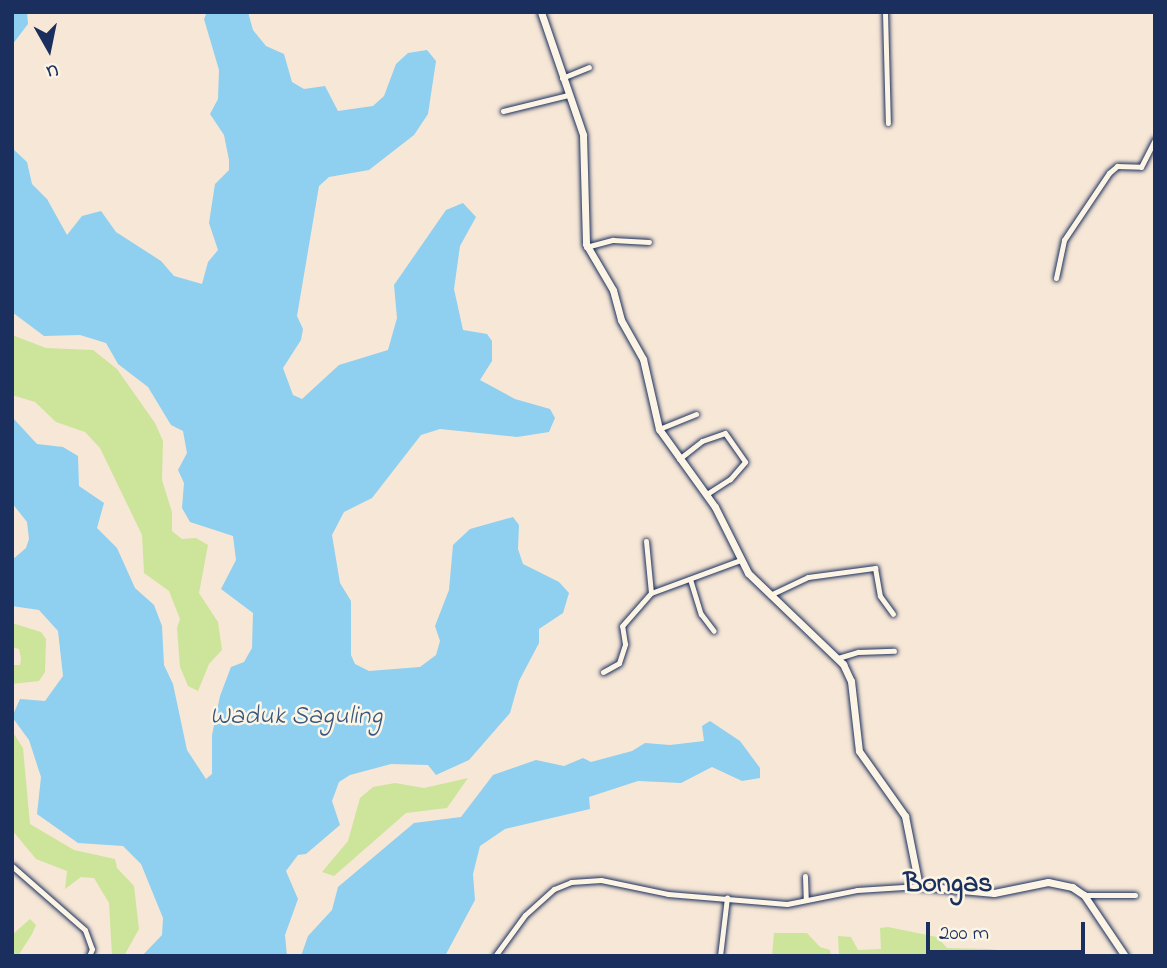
<!DOCTYPE html>
<style>
body{margin:0}
#map{position:relative;width:1167px;height:968px;overflow:hidden;background:#f7e7d6;font-family:"Indie Flower",sans-serif}
div>[style]{position:absolute}
.green>*{inset:0;background:#cce59b}
.water>*{inset:0;background:#8fcff0}
.roads{filter:drop-shadow(0 0 2px #1b2f5e) drop-shadow(0 0 2px #1b2f5e)}
.minor>*{height:5px;margin:-2.5px;padding:0 2.5px;transform-origin:2.5px;border-radius:2.5px;background:#fcf5e5}
.major>*{height:7px;margin:-3.5px;padding:0 3.5px;transform-origin:3.5px;border-radius:3.5px;background:#fcf5e5}
span{translate:-50% -50%;white-space:nowrap;text-align:center;line-height:1.15;-webkit-text-stroke:5px #fcf5e5;paint-order:stroke}
.water-label{font-size:26px;color:#385782;font-style:italic}
.quarter-label{font-size:28px;color:#1b2f5e;font-weight:700}
.frame{position:absolute;inset:0;border:14px solid #1b2f5e;pointer-events:none}
.north{position:absolute;left:14px;top:14px;width:70px;height:70px;-webkit-text-stroke:5px #fcf5e5;paint-order:stroke;rotate:171deg;font-size:19px;font-weight:700;line-height:28px;text-align:center;color:#1b2f5e}
.north::after{content:'';display:block;margin:auto;width:24px;height:32px;background:#1b2f5e;clip-path:polygon(50% 0,100% 100%,50% 72%,0 100%)}
.scale{position:absolute;left:926px;top:922px;width:159px;height:32px;box-sizing:border-box;border:4px solid #1b2f5e;border-top:0;padding-left:9px;font-size:21px;line-height:24px;white-space:nowrap;color:#1b2f5e;-webkit-text-stroke:5px #fcf5e5;paint-order:stroke}
</style>
<div id="map">
<div class="green">
<div style="clip-path:polygon(12px 335px,46px 348px,93px 350px,117px 369px,155px 423px,163px 441px,162px 480px,172px 512px,172px 531px,182px 539px,196px 538px,208px 545px,199px 593px,218px 622px,222px 650px,209px 664px,198px 691px,188px 686px,180px 667px,177px 628px,180px 619px,169px 591px,144px 573px,142px 535px,100px 448px,85px 432px,56px 422px,35px 402px,12px 395px)"></div>
<div style="clip-path:polygon(12px 623px,41px 632px,46px 639px,45px 672px,39px 681px,12px 684px,12px 665px,20px 665px,21px 659px,19px 649px,12px 647px)"></div>
<div style="clip-path:polygon(12px 731px,23px 748px,30px 824px,74px 850px,115px 859px,117px 868px,134px 886px,139px 929px,124px 956px,112px 956px,109px 903px,94px 878px,81px 877px,65px 889px,67px 871px,36px 859px,12px 830px)"></div>
<div style="clip-path:polygon(468px 778px,447px 808px,406px 813px,334px 876px,322px 872px,348px 841px,360px 798px,373px 787px,395px 783px,424px 788px)"></div>
<div style="clip-path:polygon(30px 919px,36px 925px,32px 934px,18px 956px,12px 956px,12px 935px)"></div>
<div style="clip-path:polygon(888px 927px,937px 937px,947px 948px,989px 949px,998px 950px,999px 956px,839px 956px,838px 936px,851px 937px,858px 950px,881px 949px,880px 928px)"></div>
<div style="clip-path:polygon(774px 933px,807px 933px,820px 947px,830px 950px,831px 956px,772px 956px)"></div>
</div>
<div class="water">
<div style="clip-path:polygon(12px 12px,27px 12px,28px 24px,12px 45px)"></div>
<div style="clip-path:polygon(207px 12px,248px 12px,253px 30px,266px 46px,284px 54px,292px 82px,304px 89px,325px 86px,338px 111px,373px 106px,384px 96px,396px 64px,408px 53px,427px 50px,436px 61px,428px 114px,414px 135px,369px 170px,329px 177px,319px 186px,297px 316px,303px 329px,301px 340px,283px 368px,293px 395px,302px 399px,339px 365px,388px 350px,397px 318px,394px 285px,446px 210px,463px 203px,476px 217px,460px 246px,454px 289px,463px 330px,487px 334px,492px 341px,492px 361px,480px 380px,515px 399px,550px 409px,555px 418px,549px 432px,517px 437px,440px 429px,421px 435px,372px 498px,344px 512px,332px 535px,340px 583px,351px 601px,351px 655px,355px 664px,369px 671px,420px 667px,436px 655px,440px 641px,435px 626px,449px 590px,453px 545px,470px 529px,513px 517px,519px 525px,518px 549px,523px 564px,559px 582px,569px 593px,563px 613px,539px 629px,539px 643px,519px 681px,510px 713px,469px 760px,436px 775px,428px 765px,391px 764px,350px 775px,339px 782px,332px 801px,340px 825px,306px 854px,298px 855px,286px 871px,298px 899px,285px 935px,287px 956px,142px 956px,162px 935px,163px 918px,141px 864px,123px 846px,78px 843px,37px 814px,41px 777px,29px 740px,12px 717px,20px 699px,45px 701px,63px 676px,58px 631px,39px 610px,12px 606px,12px 560px,26px 548px,29px 539px,27px 522px,12px 503px,12px 417px,37px 444px,63px 447px,78px 456px,79px 486px,104px 503px,97px 528px,117px 548px,135px 588px,154px 605px,162px 626px,164px 665px,173px 684px,187px 750px,206px 779px,212px 774px,212px 735px,220px 696px,231px 667px,244px 662px,252px 648px,253px 613px,221px 589px,236px 560px,233px 536px,190px 522px,182px 508px,184px 483px,178px 470px,187px 453px,183px 431px,171px 425px,148px 387px,118px 364px,106px 343px,80px 335px,44px 336px,12px 312px,12px 148px,27px 162px,32px 184px,47px 199px,67px 235px,82px 216px,101px 211px,116px 232px,161px 261px,174px 276px,202px 284px,208px 262px,218px 250px,209px 223px,215px 184px,229px 170px,229px 160px,224px 135px,210px 114px,218px 99px,219px 70px,204px 19px)"></div>
<div style="clip-path:polygon(710px 721px,740px 741px,760px 768px,760px 778px,742px 781px,712px 767px,681px 783px,638px 781px,589px 797px,590px 809px,505px 829px,480px 846px,473px 874px,475px 900px,445px 956px,301px 956px,308px 936px,332px 910px,338px 887px,414px 823px,461px 817px,493px 775px,536px 760px,564px 766px,583px 758px,591px 762px,632px 751px,645px 743px,670px 745px,704px 741px,702px 726px)"></div>
</div>
<div class="roads">
<div class="minor">
<div style="left:885px;top:12px;width:111px;rotate:88.5deg"></div>
<div style="left:562px;top:78px;width:29px;rotate:-22deg"></div>
<div style="left:503px;top:111px;width:67px;rotate:-13.8deg"></div>
<div style="left:586px;top:247px;width:28px;rotate:-15deg"></div>
<div style="left:613px;top:240px;width:36px;rotate:3deg"></div>
<div style="left:1056px;top:278px;width:39px;rotate:-78deg"></div>
<div style="left:1064px;top:240px;width:81px;rotate:-56.1deg"></div>
<div style="left:1109px;top:173px;width:11px;rotate:-41deg"></div>
<div style="left:1117px;top:166px;width:24px;rotate:2deg"></div>
<div style="left:1141px;top:167px;width:31px;rotate:-63deg"></div>
<div style="left:659px;top:429px;width:40px;rotate:-22deg"></div>
<div style="left:679px;top:459px;width:29px;rotate:-38deg"></div>
<div style="left:702px;top:441px;width:24px;rotate:-19deg"></div>
<div style="left:725px;top:433px;width:35px;rotate:55deg"></div>
<div style="left:745px;top:462px;width:23px;rotate:131deg"></div>
<div style="left:730px;top:479px;width:27px;rotate:147deg"></div>
<div style="left:646px;top:541px;width:52px;rotate:84.5deg"></div>
<div style="left:690px;top:579px;width:37px;rotate:73deg"></div>
<div style="left:701px;top:614px;width:21px;rotate:53deg"></div>
<div style="left:770px;top:595px;width:42px;rotate:-25.3deg"></div>
<div style="left:808px;top:577px;width:68px;rotate:-7.7deg"></div>
<div style="left:875px;top:568px;width:28px;rotate:80deg"></div>
<div style="left:880px;top:596px;width:22px;rotate:54deg"></div>
<div style="left:838px;top:658px;width:21px;rotate:-17deg"></div>
<div style="left:858px;top:652px;width:36px;rotate:-2deg"></div>
<div style="left:603px;top:672px;width:18px;rotate:-29deg"></div>
<div style="left:619px;top:663px;width:20px;rotate:-72deg"></div>
<div style="left:625px;top:644px;width:18px;rotate:-99deg"></div>
<div style="left:622px;top:626px;width:44px;rotate:-48.7deg"></div>
<div style="left:651px;top:593px;width:95px;rotate:-20.3deg"></div>
<div style="left:12px;top:866px;width:97px;rotate:41.2deg"></div>
<div style="left:85px;top:930px;width:20px;rotate:70deg"></div>
<div style="left:92px;top:949px;width:8px;rotate:113deg"></div>
<div style="left:805px;top:876px;width:24px;rotate:88deg"></div>
<div style="left:1084px;top:895px;width:51px"></div>
<div style="left:495px;top:956px;width:51px;rotate:-53.8deg"></div>
<div style="left:525px;top:915px;width:39px;rotate:-42deg"></div>
<div style="left:554px;top:889px;width:18px;rotate:-22deg"></div>
<div style="left:571px;top:882px;width:30px;rotate:-4deg"></div>
<div style="left:601px;top:880px;width:68px;rotate:11.8deg"></div>
<div style="left:668px;top:894px;width:119px;rotate:4.8deg"></div>
<div style="left:787px;top:904px;width:71px;rotate:-11.3deg"></div>
<div style="left:857px;top:890px;width:62px;rotate:-3.7deg"></div>
<div style="left:720px;top:956px;width:59px;rotate:-83.2deg"></div>
</div>
<div class="major">
<div style="left:541px;top:12px;width:130px;rotate:71.1deg"></div>
<div style="left:583px;top:135px;width:109px;rotate:88.4deg"></div>
<div style="left:586px;top:244px;width:53px;rotate:59.6deg"></div>
<div style="left:613px;top:290px;width:31px;rotate:75deg"></div>
<div style="left:621px;top:320px;width:45px;rotate:60.6deg"></div>
<div style="left:643px;top:359px;width:72px;rotate:77.1deg"></div>
<div style="left:659px;top:429px;width:96px;rotate:54.3deg"></div>
<div style="left:715px;top:507px;width:74px;rotate:63.4deg"></div>
<div style="left:748px;top:573px;width:132px;rotate:43.8deg"></div>
<div style="left:843px;top:664px;width:19px;rotate:65deg"></div>
<div style="left:851px;top:681px;width:70px;rotate:83.5deg"></div>
<div style="left:859px;top:751px;width:80px;rotate:54.7deg"></div>
<div style="left:905px;top:816px;width:71px;rotate:78.7deg"></div>
<div style="left:919px;top:886px;width:75px;rotate:5.3deg"></div>
<div style="left:994px;top:893px;width:55px;rotate:-11.5deg"></div>
<div style="left:1048px;top:882px;width:25px;rotate:12deg"></div>
<div style="left:1072px;top:887px;width:14px;rotate:34deg"></div>
<div style="left:1084px;top:895px;width:73px;rotate:56.1deg"></div>
</div>
</div>
<div class="water-label">
<span style="left:296px;top:718px">Waduk Saguling</span>
</div>
<div class="quarter-label">
<span style="left:948px;top:885px">Bongas</span>
</div>
<div class="frame"></div>
<div class="north">U</div>
<div class="scale">200 m</div>
</div>
